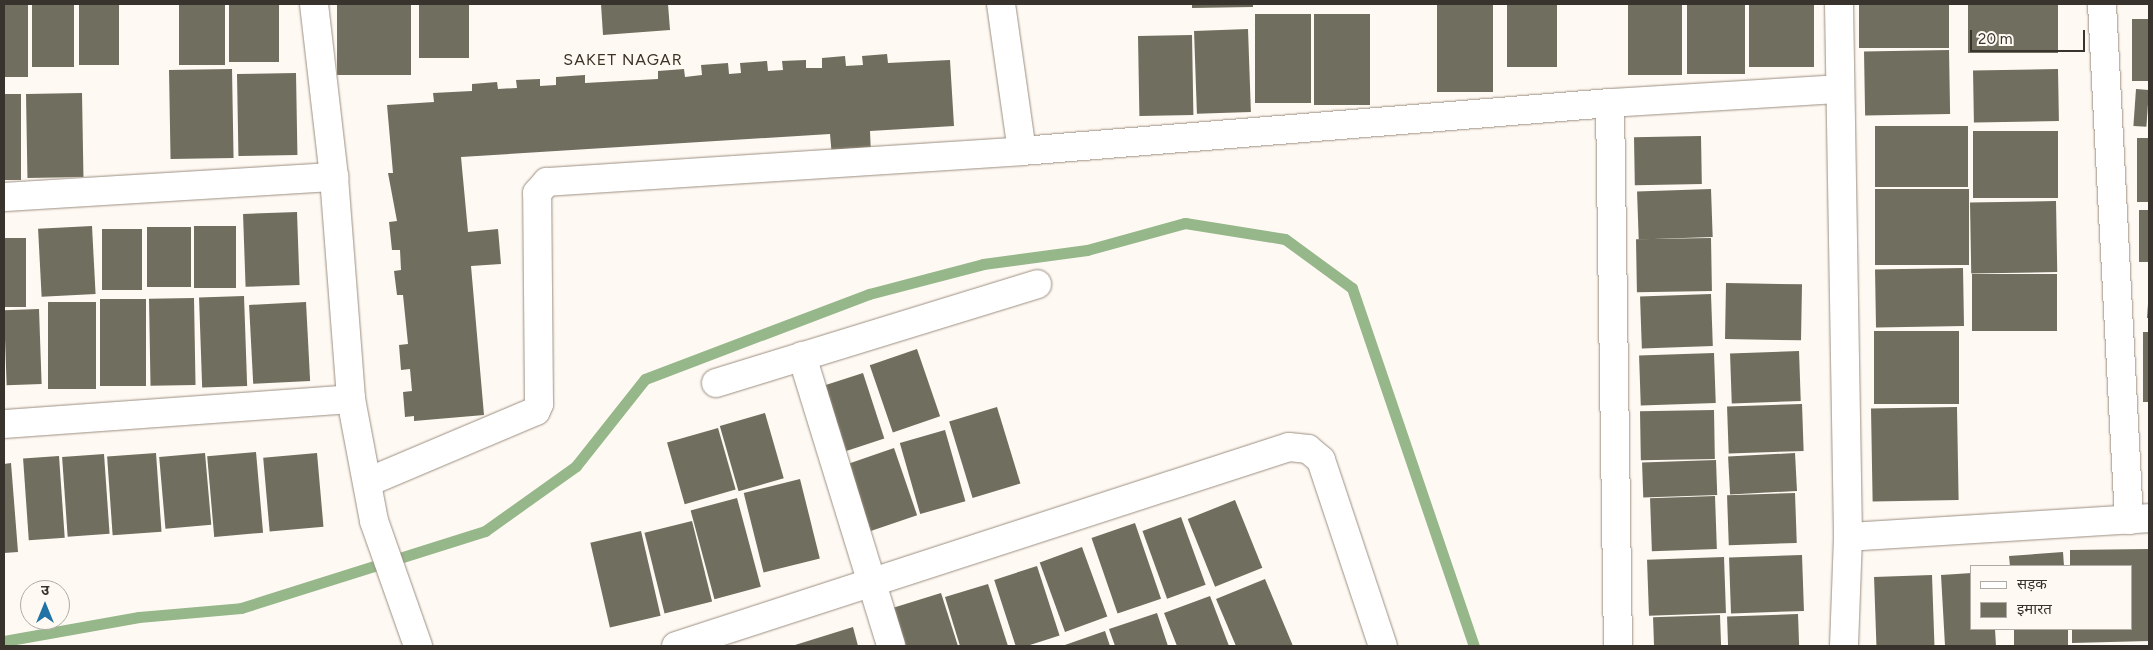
<!DOCTYPE html>
<meta charset="utf-8">
<style>
body{margin:0}
#map{position:relative;width:2153px;height:650px;overflow:hidden;background:#fff9f3;font-family:Figtree,"Noto Sans Devanagari",sans-serif}
div>[style]{position:absolute}
.stream>*{height:11px;margin:-5.5px;padding:0 5.5px;transform-origin:5.5px;border-radius:5.5px;background:#95b789}
.building>*{inset:0;background:#706e5e;transform-origin:0 0}
.roads{filter:drop-shadow(0 0 1px #9b8f81) drop-shadow(0 0 1px #9b8f81)}
.minor>*{height:28px;margin:-14px;padding:0 14px;transform-origin:14px;border-radius:14px;background:#fff}
span{translate:-50% -50%;white-space:nowrap;text-align:center;line-height:1.15;-webkit-text-stroke:5px #fff9f3;paint-order:stroke}
.neighbourhood-label{font-size:16px;color:#3c3226;letter-spacing:1px}
.frame{position:absolute;inset:0;border:5px solid #38332d;pointer-events:none}
.legend{position:absolute;left:1970px;top:565px;width:162px;height:65px;box-sizing:border-box;background:#fff9f3;border:1px solid #afaaa4;margin:0;padding:6px 9px;list-style:none;font-size:15px;color:#38332d}
.legend li{display:flex;align-items:center;gap:10px;height:25px}
.legend b{width:25px;border:1px solid #afaaa4}
.north{position:absolute;left:20px;top:580px;width:50px;height:50px;box-sizing:border-box;background:#fff9f3;border:1px solid #afaaa4;border-radius:50%;rotate:0deg;font-size:14px;font-weight:700;line-height:20px;text-align:center;color:#38332d}
.north::after{content:'';display:block;margin:auto;width:18px;height:22px;background:#2073a4;clip-path:polygon(50% 0,100% 100%,50% 72%,0 100%)}
.scale{position:absolute;left:1970px;top:30px;width:115px;height:22px;box-sizing:border-box;border:2px solid #38332d;border-top:0;padding-left:6px;font-size:15px;line-height:18px;white-space:nowrap;color:#38332d;-webkit-text-stroke:4px #fff9f3;paint-order:stroke}
</style>
<div id="map">
<div class="stream">
<div style="left:4px;top:641px;width:137px;rotate:-10.1deg"></div>
<div style="left:139px;top:617px;width:102px;rotate:-5deg"></div>
<div style="left:241px;top:608px;width:256px;rotate:-17.5deg"></div>
<div style="left:485px;top:531px;width:112px;rotate:-35.5deg"></div>
<div style="left:576px;top:466px;width:111px;rotate:-51.6deg"></div>
<div style="left:645px;top:379px;width:240px;rotate:-20.8deg"></div>
<div style="left:869px;top:294px;width:118px;rotate:-14.7deg"></div>
<div style="left:983px;top:264px;width:105px;rotate:-7.7deg"></div>
<div style="left:1087px;top:250px;width:102px;rotate:-15.4deg"></div>
<div style="left:1185px;top:223px;width:101px;rotate:9.1deg"></div>
<div style="left:1285px;top:239px;width:83px;rotate:36.2deg"></div>
<div style="left:1352px;top:288px;width:378px;rotate:71.2deg"></div>
</div>
<div class="building">
<div style="left:4px;top:4px;width:24px;height:73px"></div>
<div style="left:32px;top:4px;width:42px;height:63px"></div>
<div style="left:79px;top:4px;width:40px;height:61px"></div>
<div style="left:179px;top:4px;width:46px;height:61px"></div>
<div style="left:229px;top:4px;width:50px;height:58px"></div>
<div style="left:337px;top:4px;width:74px;height:71px"></div>
<div style="left:419px;top:4px;width:50px;height:54px"></div>
<div style="clip-path:polygon(601px 4px,668px 4px,670px 30px,603px 35px)"></div>
<div style="clip-path:polygon(1192px 4px,1253px 4px,1253px 7px,1192px 8px)"></div>
<div style="left:1437px;top:4px;width:56px;height:88px"></div>
<div style="left:1507px;top:4px;width:50px;height:63px"></div>
<div style="left:1628px;top:4px;width:54px;height:71px"></div>
<div style="left:1687px;top:4px;width:58px;height:70px"></div>
<div style="left:1749px;top:4px;width:65px;height:63px"></div>
<div style="left:1859px;top:4px;width:90px;height:44px"></div>
<div style="left:1968px;top:4px;width:90px;height:49px"></div>
<div style="left:1255px;top:14px;width:56px;height:89px"></div>
<div style="left:1314px;top:14px;width:56px;height:91px"></div>
<div style="left:2132px;top:19px;width:17px;height:62px"></div>
<div style="left:1248px;top:29px;width:83px;height:54px;rotate:88deg"></div>
<div style="left:1192px;top:35px;width:80px;height:54px;rotate:89deg"></div>
<div style="left:1949px;top:50px;width:64px;height:85px;rotate:89deg"></div>
<div style="clip-path:polygon(887px 54px,888px 63px,950px 60px,954px 126px,870px 131px,871px 155px,832px 157px,830px 134px,461px 157px,468px 232px,498px 229px,501px 264px,471px 266px,484px 415px,414px 421px,414px 416px,405px 417px,403px 392px,412px 391px,410px 369px,401px 370px,399px 345px,408px 344px,403px 295px,397px 295px,394px 271px,401px 270px,400px 250px,392px 250px,389px 222px,397px 221px,388px 173px,393px 173px,387px 105px,434px 102px,433px 93px,472px 91px,472px 84px,497px 82px,498px 89px,517px 88px,516px 80px,540px 79px,540px 86px,556px 85px,556px 77px,585px 75px,585px 83px,658px 79px,658px 71px,684px 69px,685px 77px,702px 75px,701px 65px,728px 63px,729px 74px,741px 73px,740px 63px,767px 61px,768px 71px,783px 70px,782px 61px,806px 60px,806px 68px,822px 68px,822px 58px,845px 56px,846px 66px,863px 65px,862px 56px)"></div>
<div style="left:232px;top:69px;width:89px;height:63px;rotate:89deg"></div>
<div style="left:2058px;top:69px;width:52px;height:85px;rotate:89deg"></div>
<div style="left:296px;top:73px;width:82px;height:59px;rotate:89deg"></div>
<div style="left:2136px;top:89px;width:13px;height:37px;rotate:4deg"></div>
<div style="left:82px;top:93px;width:84px;height:56px;rotate:89deg"></div>
<div style="left:4px;top:94px;width:17px;height:86px"></div>
<div style="left:1875px;top:126px;width:93px;height:61px"></div>
<div style="left:1973px;top:131px;width:85px;height:67px"></div>
<div style="left:1701px;top:136px;width:48px;height:67px;rotate:89deg"></div>
<div style="left:2137px;top:138px;width:12px;height:64px"></div>
<div style="left:1711px;top:189px;width:48px;height:74px;rotate:88deg"></div>
<div style="left:1969px;top:189px;width:76px;height:94px;rotate:90deg"></div>
<div style="left:2056px;top:201px;width:71px;height:86px;rotate:89deg"></div>
<div style="left:2139px;top:210px;width:10px;height:52px"></div>
<div style="left:297px;top:212px;width:73px;height:54px;rotate:88deg"></div>
<div style="left:92px;top:226px;width:68px;height:54px;rotate:87deg"></div>
<div style="left:194px;top:226px;width:42px;height:62px"></div>
<div style="left:147px;top:227px;width:44px;height:60px"></div>
<div style="left:102px;top:229px;width:40px;height:61px"></div>
<div style="left:4px;top:238px;width:22px;height:69px"></div>
<div style="left:1711px;top:238px;width:53px;height:75px;rotate:89deg"></div>
<div style="left:1963px;top:268px;width:58px;height:88px;rotate:89deg"></div>
<div style="left:1972px;top:274px;width:85px;height:57px"></div>
<div style="left:1726px;top:283px;width:76px;height:56px;rotate:1deg"></div>
<div style="left:1711px;top:294px;width:52px;height:71px;rotate:88deg"></div>
<div style="left:244px;top:296px;width:90px;height:45px;rotate:88deg"></div>
<div style="left:194px;top:298px;width:87px;height:45px;rotate:89deg"></div>
<div style="left:100px;top:299px;width:46px;height:87px"></div>
<div style="left:48px;top:302px;width:48px;height:87px"></div>
<div style="left:306px;top:302px;width:79px;height:57px;rotate:87deg"></div>
<div style="clip-path:polygon(2148px 304px,2149px 304px,2149px 318px,2147px 318px)"></div>
<div style="left:39px;top:309px;width:75px;height:35px;rotate:88deg"></div>
<div style="left:1959px;top:331px;width:73px;height:85px;rotate:90deg"></div>
<div style="left:2143px;top:332px;width:6px;height:70px"></div>
<div style="left:917px;top:349px;width:71px;height:50px;rotate:71deg"></div>
<div style="left:1799px;top:351px;width:50px;height:69px;rotate:88deg"></div>
<div style="left:1714px;top:353px;width:50px;height:75px;rotate:88deg"></div>
<div style="left:863px;top:373px;width:69px;height:40px;rotate:72deg"></div>
<div style="left:1802px;top:404px;width:47px;height:75px;rotate:88deg"></div>
<div style="left:997px;top:407px;width:80px;height:50px;rotate:73deg"></div>
<div style="left:1957px;top:407px;width:93px;height:86px;rotate:89deg"></div>
<div style="left:1714px;top:410px;width:49px;height:74px;rotate:89deg"></div>
<div style="left:765px;top:413px;width:68px;height:47px;rotate:74deg"></div>
<div style="left:718px;top:428px;width:64px;height:53px;rotate:74deg"></div>
<div style="left:945px;top:430px;width:74px;height:47px;rotate:74deg"></div>
<div style="left:894px;top:448px;width:71px;height:49px;rotate:71deg"></div>
<div style="left:256px;top:452px;width:81px;height:49px;rotate:85deg"></div>
<div style="left:156px;top:453px;width:79px;height:49px;rotate:86deg"></div>
<div style="left:205px;top:453px;width:72px;height:46px;rotate:85deg"></div>
<div style="left:317px;top:453px;width:74px;height:54px;rotate:85deg"></div>
<div style="left:1795px;top:453px;width:38px;height:67px;rotate:87deg"></div>
<div style="left:104px;top:454px;width:80px;height:42px;rotate:86deg"></div>
<div style="left:59px;top:456px;width:82px;height:36px;rotate:86deg"></div>
<div style="left:1716px;top:460px;width:35px;height:74px;rotate:88deg"></div>
<div style="clip-path:polygon(11px 463px,18px 552px,4px 553px,4px 464px)"></div>
<div style="left:800px;top:479px;width:82px;height:58px;rotate:76deg"></div>
<div style="left:1795px;top:493px;width:50px;height:68px;rotate:88deg"></div>
<div style="left:1715px;top:496px;width:53px;height:65px;rotate:88deg"></div>
<div style="left:737px;top:498px;width:92px;height:48px;rotate:75deg"></div>
<div style="left:1235px;top:500px;width:73px;height:51px;rotate:68deg"></div>
<div style="left:1181px;top:517px;width:72px;height:41px;rotate:70deg"></div>
<div style="left:692px;top:521px;width:83px;height:49px;rotate:76deg"></div>
<div style="left:1135px;top:523px;width:80px;height:46px;rotate:71deg"></div>
<div style="left:641px;top:531px;width:87px;height:52px;rotate:77deg"></div>
<div style="left:1082px;top:547px;width:74px;height:45px;rotate:70deg"></div>
<div style="clip-path:polygon(2149px 549px,2149px 641px,2072px 643px,2072px 629px,2132px 629px,2132px 566px,2070px 566px,2070px 550px)"></div>
<div style="clip-path:polygon(2063px 552px,2064px 566px,2010px 566px,2009px 556px)"></div>
<div style="left:1802px;top:555px;width:56px;height:73px;rotate:88deg"></div>
<div style="left:1724px;top:557px;width:56px;height:77px;rotate:88deg"></div>
<div style="left:1037px;top:566px;width:73px;height:45px;rotate:72deg"></div>
<div style="clip-path:polygon(1972px 573px,1972px 629px,1995px 629px,1996px 646px,1945px 646px,1941px 575px)"></div>
<div style="left:1932px;top:575px;width:71px;height:58px;rotate:88deg"></div>
<div style="clip-path:polygon(1265px 579px,1293px 646px,1236px 646px,1216px 599px)"></div>
<div style="clip-path:polygon(988px 584px,1008px 646px,960px 646px,945px 597px)"></div>
<div style="clip-path:polygon(941px 593px,958px 646px,897px 646px,886px 610px)"></div>
<div style="clip-path:polygon(1210px 596px,1229px 646px,1177px 646px,1164px 613px)"></div>
<div style="clip-path:polygon(1157px 613px,1168px 646px,1115px 646px,1109px 629px)"></div>
<div style="left:1798px;top:614px;width:32px;height:71px;rotate:88deg"></div>
<div style="left:1720px;top:615px;width:31px;height:67px;rotate:88deg"></div>
<div style="clip-path:polygon(853px 627px,858px 646px,795px 646px,795px 645px)"></div>
<div style="left:2014px;top:629px;width:54px;height:17px"></div>
<div style="clip-path:polygon(1105px 631px,1110px 646px,1062px 646px)"></div>
</div>
<div class="roads">
<div class="minor">
<div style="left:314px;top:4px;width:174px;rotate:83.4deg"></div>
<div style="left:334px;top:177px;width:223px;rotate:85.6deg"></div>
<div style="left:351px;top:399px;width:124px;rotate:79.3deg"></div>
<div style="left:374px;top:521px;width:133px;rotate:70.6deg"></div>
<div style="left:1001px;top:4px;width:148px;rotate:81.9deg"></div>
<div style="left:1022px;top:151px;width:590px;rotate:-4.67deg"></div>
<div style="left:1610px;top:103px;width:230px;rotate:-3.5deg"></div>
<div style="left:1839px;top:4px;width:533px;rotate:89.03deg"></div>
<div style="left:1848px;top:537px;width:109px;rotate:92.1deg"></div>
<div style="left:2102px;top:4px;width:517px;rotate:87deg"></div>
<div style="left:1610px;top:103px;width:543px;rotate:89.16deg"></div>
<div style="left:4px;top:197px;width:331px;rotate:-3.5deg"></div>
<div style="left:802px;top:356px;width:303px;rotate:72.9deg"></div>
<div style="left:716px;top:383px;width:336px;rotate:-17.1deg"></div>
<div style="left:4px;top:424px;width:348px;rotate:-4.1deg"></div>
<div style="left:368px;top:482px;width:182px;rotate:-22.9deg"></div>
<div style="left:536px;top:411px;width:8px;rotate:-67deg"></div>
<div style="left:539px;top:404px;width:211px;rotate:-90.5deg"></div>
<div style="left:537px;top:193px;width:15px;rotate:-48deg"></div>
<div style="left:547px;top:182px;width:476px;rotate:-3.7deg"></div>
<div style="left:1848px;top:537px;width:302px;rotate:-3.6deg"></div>
<div style="left:676px;top:646px;width:644px;rotate:-17.99deg"></div>
<div style="left:1289px;top:447px;width:19px;rotate:6deg"></div>
<div style="left:1308px;top:449px;width:17px;rotate:40deg"></div>
<div style="left:1321px;top:460px;width:196px;rotate:71.6deg"></div>
</div>
</div>
<div class="neighbourhood-label">
<span style="left:623px;top:60px">SAKET NAGAR</span>
</div>
<div class="frame"></div>
<ul class="legend">
<li><b style="height:6px;background:#fff"></b>सड़क</li>
<li><b style="height:14px;background:#706e5e"></b>इमारत</li>
</ul>
<div class="north">उ</div>
<div class="scale">20 m</div>
</div>
